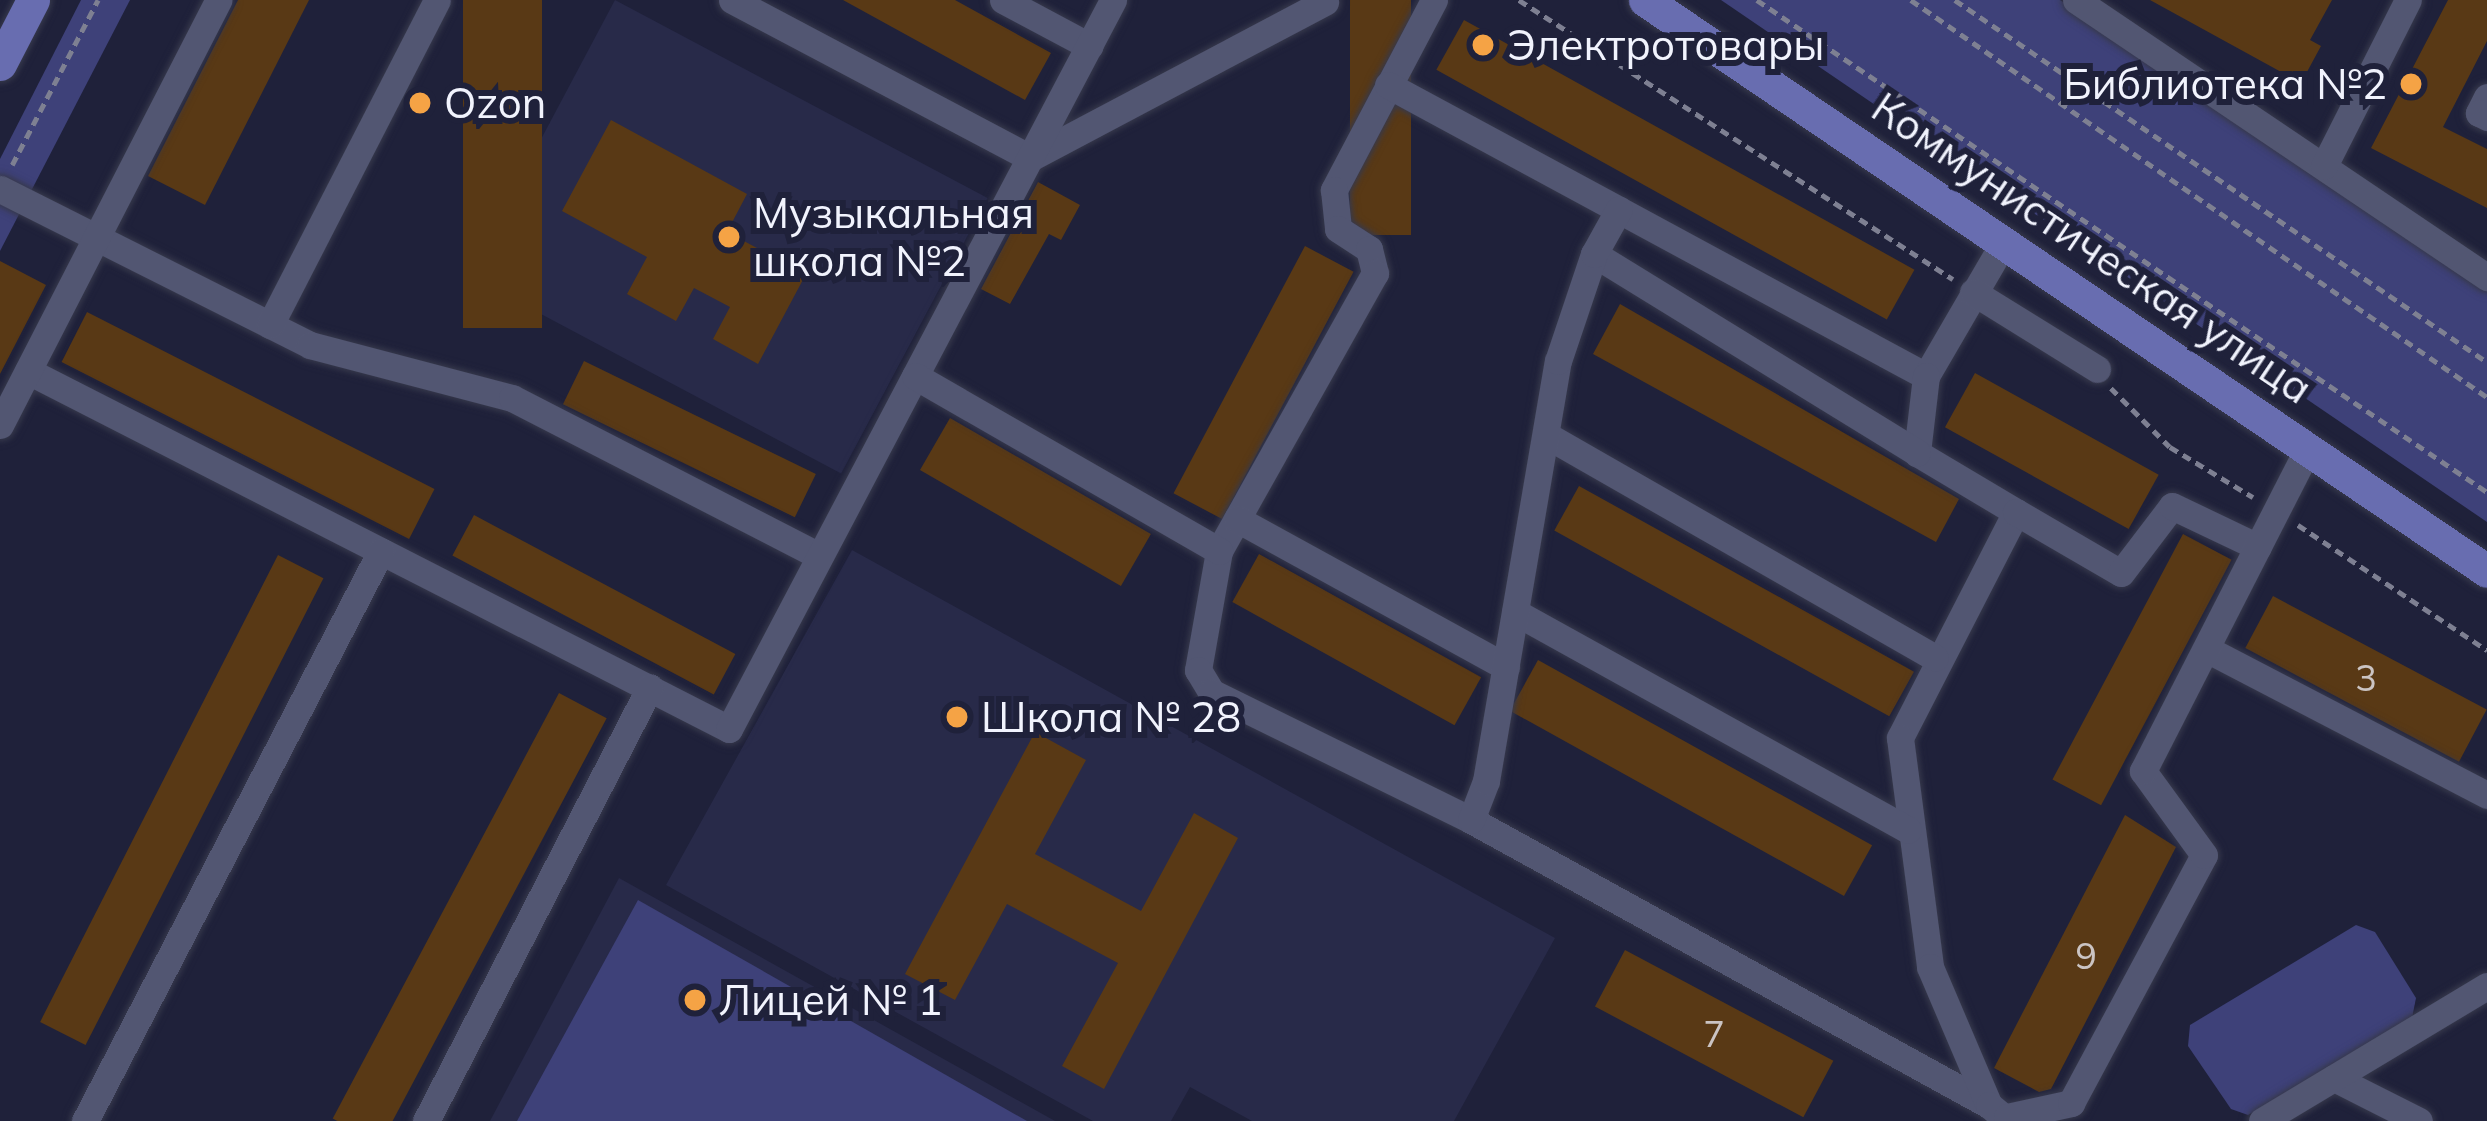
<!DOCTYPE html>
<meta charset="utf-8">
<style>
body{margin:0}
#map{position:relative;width:2487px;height:1121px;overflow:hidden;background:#1f213a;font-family:Mulish,sans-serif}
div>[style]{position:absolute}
.built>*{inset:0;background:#282a49;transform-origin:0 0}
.green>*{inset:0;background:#3e4179}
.building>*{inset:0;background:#593915;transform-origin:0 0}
.path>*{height:4.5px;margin-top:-2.25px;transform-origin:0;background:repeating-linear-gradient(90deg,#7e8092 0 9px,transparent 0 15px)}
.roads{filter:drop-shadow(0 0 3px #37394c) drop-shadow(0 0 3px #37394c)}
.minor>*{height:27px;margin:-13.5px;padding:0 13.5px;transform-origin:13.5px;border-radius:13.5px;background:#525672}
.major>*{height:33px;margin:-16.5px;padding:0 16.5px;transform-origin:16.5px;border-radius:16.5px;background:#686db0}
.dots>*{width:33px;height:33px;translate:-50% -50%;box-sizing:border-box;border:6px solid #1f213a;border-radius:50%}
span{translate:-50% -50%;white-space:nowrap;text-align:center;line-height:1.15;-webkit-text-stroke:12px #1f213a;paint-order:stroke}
.number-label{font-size:36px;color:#cbc4c3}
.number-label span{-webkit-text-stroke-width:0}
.poi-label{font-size:42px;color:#f1f3fd}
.left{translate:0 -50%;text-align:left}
.right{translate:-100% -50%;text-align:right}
.street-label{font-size:42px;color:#f1f3fd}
</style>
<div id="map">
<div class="built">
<div style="left:615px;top:0;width:422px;height:312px;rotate:28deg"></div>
<div style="clip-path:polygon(852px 550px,1555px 938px,1454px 1121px,1252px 1121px,1190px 1087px,1171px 1121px,1093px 1121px,666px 885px)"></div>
<div style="clip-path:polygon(619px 878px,1055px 1121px,490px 1121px)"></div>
</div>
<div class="green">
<div style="clip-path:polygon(81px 0,130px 0,0 251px,0 159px)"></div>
<div style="clip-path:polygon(1721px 0,2060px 0,2487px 285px,2487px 522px)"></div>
<div style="clip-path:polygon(638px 900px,1027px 1121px,517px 1121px)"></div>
<div style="clip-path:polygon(2356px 925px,2375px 932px,2416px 998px,2412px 1018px,2248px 1115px,2231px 1109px,2188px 1046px,2190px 1025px)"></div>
</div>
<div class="building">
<div style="clip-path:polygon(238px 0,309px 0,205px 205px,148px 176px)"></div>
<div style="left:463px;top:0;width:79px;height:328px"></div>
<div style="clip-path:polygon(843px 0,955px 0,1051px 53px,1025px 100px)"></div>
<div style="left:1350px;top:0;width:61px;height:235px"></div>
<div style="clip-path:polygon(2150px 0,2332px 0,2310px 40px,2321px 46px,2301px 83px)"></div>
<div style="clip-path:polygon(2448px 0,2487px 0,2487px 41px,2443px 127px,2487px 149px,2487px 208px,2371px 148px)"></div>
<div style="left:1464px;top:20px;width:515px;height:57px;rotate:29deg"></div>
<div style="clip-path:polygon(611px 120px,747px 194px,727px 232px,806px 274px,758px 364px,713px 339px,730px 307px,694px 288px,676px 321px,627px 294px,647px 257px,562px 211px)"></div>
<div style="clip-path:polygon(1038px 182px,1080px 205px,1061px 240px,1049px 234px,1010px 304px,981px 289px)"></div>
<div style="left:1305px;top:246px;width:55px;height:280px;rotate:28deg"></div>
<div style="clip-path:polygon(0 261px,46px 285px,0 374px)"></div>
<div style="clip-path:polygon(1620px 304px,1959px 499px,1936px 542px,1593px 354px)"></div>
<div style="left:87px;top:312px;width:390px;height:56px;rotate:27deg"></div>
<div style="left:584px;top:361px;width:258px;height:48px;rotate:26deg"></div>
<div style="left:1975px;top:373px;width:210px;height:62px;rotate:29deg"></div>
<div style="left:950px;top:418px;width:232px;height:60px;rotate:30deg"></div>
<div style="left:1579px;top:486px;width:383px;height:51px;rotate:29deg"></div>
<div style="left:474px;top:515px;width:296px;height:46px;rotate:28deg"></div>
<div style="left:2183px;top:534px;width:55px;height:278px;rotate:28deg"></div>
<div style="left:1259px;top:554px;width:254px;height:55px;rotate:29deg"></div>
<div style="left:278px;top:555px;width:51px;height:524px;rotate:27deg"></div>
<div style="left:2273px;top:596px;width:242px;height:59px;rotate:28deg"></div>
<div style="left:1538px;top:660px;width:382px;height:58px;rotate:29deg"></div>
<div style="left:559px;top:693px;width:54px;height:482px;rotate:28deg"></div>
<div style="clip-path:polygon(1035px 732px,1086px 760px,1035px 854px,1141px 911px,1194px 813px,1238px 838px,1104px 1089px,1062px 1066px,1118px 963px,1007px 904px,955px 1000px,905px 974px)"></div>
<div style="clip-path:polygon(2125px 815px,2176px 847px,2051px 1089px,2039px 1092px,1994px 1068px)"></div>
<div style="left:1625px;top:950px;width:236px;height:64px;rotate:28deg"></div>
</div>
<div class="path">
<div style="left:1519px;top:0;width:516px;rotate:32.74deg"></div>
<div style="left:1757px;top:0;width:880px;rotate:33.98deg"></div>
<div style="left:1911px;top:0;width:700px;rotate:34.58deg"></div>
<div style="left:1955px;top:0;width:643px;rotate:34.23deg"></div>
<div style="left:12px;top:165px;width:186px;rotate:-62.5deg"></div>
<div style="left:2111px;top:388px;width:83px;rotate:45deg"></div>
<div style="left:2170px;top:447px;width:97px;rotate:31.1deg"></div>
<div style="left:2298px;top:525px;width:227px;rotate:33.5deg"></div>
</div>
<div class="roads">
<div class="minor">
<div style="left:732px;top:0;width:337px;rotate:27.9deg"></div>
<div style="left:1030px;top:158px;width:334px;rotate:-27.9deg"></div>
<div style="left:1003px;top:0;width:98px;rotate:28.1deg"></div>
<div style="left:1434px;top:0;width:215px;rotate:117.8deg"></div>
<div style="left:1334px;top:190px;width:39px;rotate:84deg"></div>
<div style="left:1338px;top:229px;width:37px;rotate:33deg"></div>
<div style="left:1369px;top:249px;width:25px;rotate:76deg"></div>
<div style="left:1375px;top:273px;width:319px;rotate:119.3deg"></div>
<div style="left:1219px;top:551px;width:121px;rotate:100deg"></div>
<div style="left:1198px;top:670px;width:26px;rotate:59deg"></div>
<div style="left:1211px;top:692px;width:290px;rotate:26.2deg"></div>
<div style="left:1471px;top:820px;width:591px;rotate:28.82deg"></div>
<div style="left:2076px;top:0;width:496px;rotate:34deg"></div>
<div style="left:1388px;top:85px;width:612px;rotate:28.41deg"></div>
<div style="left:2487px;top:97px;width:18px;rotate:117deg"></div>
<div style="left:2479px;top:113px;width:9px;rotate:27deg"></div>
<div style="left:2324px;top:166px;width:186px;rotate:-63.2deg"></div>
<div style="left:0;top:189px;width:347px;rotate:26.7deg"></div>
<div style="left:310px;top:345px;width:209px;rotate:14.7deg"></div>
<div style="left:512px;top:398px;width:345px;rotate:27.2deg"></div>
<div style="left:2004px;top:242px;width:155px;rotate:120.2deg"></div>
<div style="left:1926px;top:376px;width:78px;rotate:96.7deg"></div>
<div style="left:1917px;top:453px;width:115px;rotate:30.8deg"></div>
<div style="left:2016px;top:512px;width:254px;rotate:117.2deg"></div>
<div style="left:1900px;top:738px;width:231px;rotate:82.5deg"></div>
<div style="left:1930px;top:967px;width:150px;rotate:66.9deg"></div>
<div style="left:1989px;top:1105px;width:25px;rotate:40deg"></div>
<div style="left:1594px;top:254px;width:379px;rotate:31.6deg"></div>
<div style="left:1973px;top:292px;width:146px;rotate:31.8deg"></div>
<div style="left:270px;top:325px;width:365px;rotate:-62.8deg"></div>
<div style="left:28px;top:371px;width:787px;rotate:27.05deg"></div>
<div style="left:729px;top:729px;width:824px;rotate:-62.22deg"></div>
<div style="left:915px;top:376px;width:351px;rotate:29.9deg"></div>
<div style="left:0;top:425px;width:478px;rotate:-62.8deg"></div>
<div style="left:1546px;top:435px;width:448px;rotate:29.8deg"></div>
<div style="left:2016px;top:512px;width:121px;rotate:30.2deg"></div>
<div style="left:2121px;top:573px;width:84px;rotate:-52.7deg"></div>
<div style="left:2172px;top:506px;width:95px;rotate:25.5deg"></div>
<div style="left:1237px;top:519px;width:307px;rotate:28.8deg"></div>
<div style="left:1515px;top:612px;width:449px;rotate:29deg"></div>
<div style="left:2218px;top:655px;width:303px;rotate:27.5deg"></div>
<div style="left:1471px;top:820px;width:42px;rotate:-69deg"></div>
<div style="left:1486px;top:781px;width:426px;rotate:-80.3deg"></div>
<div style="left:1558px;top:361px;width:113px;rotate:-71.4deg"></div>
<div style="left:1594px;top:254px;width:51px;rotate:-60.9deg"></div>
<div style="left:2334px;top:1078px;width:95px;rotate:26.8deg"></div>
<div style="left:2007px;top:1117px;width:66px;rotate:-12.3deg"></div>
<div style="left:2071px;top:1103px;width:281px;rotate:-61.8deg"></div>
<div style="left:2204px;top:855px;width:104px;rotate:-126deg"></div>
<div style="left:2143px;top:771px;width:362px;rotate:-62.9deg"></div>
<div style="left:85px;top:1121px;width:642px;rotate:-62.56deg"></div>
<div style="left:426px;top:1121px;width:488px;rotate:-62.7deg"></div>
<div style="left:2262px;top:1121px;width:262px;rotate:-31deg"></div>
</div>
<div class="major">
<div style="left:1645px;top:0;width:1017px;rotate:34.14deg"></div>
<div style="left:0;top:64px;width:72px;rotate:-62.7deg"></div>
</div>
</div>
<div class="dots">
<div style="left:1483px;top:45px;background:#f5a345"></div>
<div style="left:2411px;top:84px;background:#f5a345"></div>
<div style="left:420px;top:103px;background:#f5a345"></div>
<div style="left:729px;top:237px;background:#f5a345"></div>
<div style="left:957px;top:717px;background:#f5a345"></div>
<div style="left:695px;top:1000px;background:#f5a345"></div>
</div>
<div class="number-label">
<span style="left:2366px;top:678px">3</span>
<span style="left:2086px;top:956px">9</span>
<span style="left:1714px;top:1034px">7</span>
</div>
<div class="poi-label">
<span class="left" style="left:1507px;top:45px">Электротовары</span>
<span class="right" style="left:2387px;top:84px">Библиотека №2</span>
<span class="left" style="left:444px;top:103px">Ozon</span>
<span class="left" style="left:753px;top:237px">Музыкальная<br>школа №2</span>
<span class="left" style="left:981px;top:717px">Школа № 28</span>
<span class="left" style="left:719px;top:1000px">Лицей № 1</span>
</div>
<div class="street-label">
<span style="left:2092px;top:248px;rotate:34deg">Коммунистическая улица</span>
</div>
</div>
